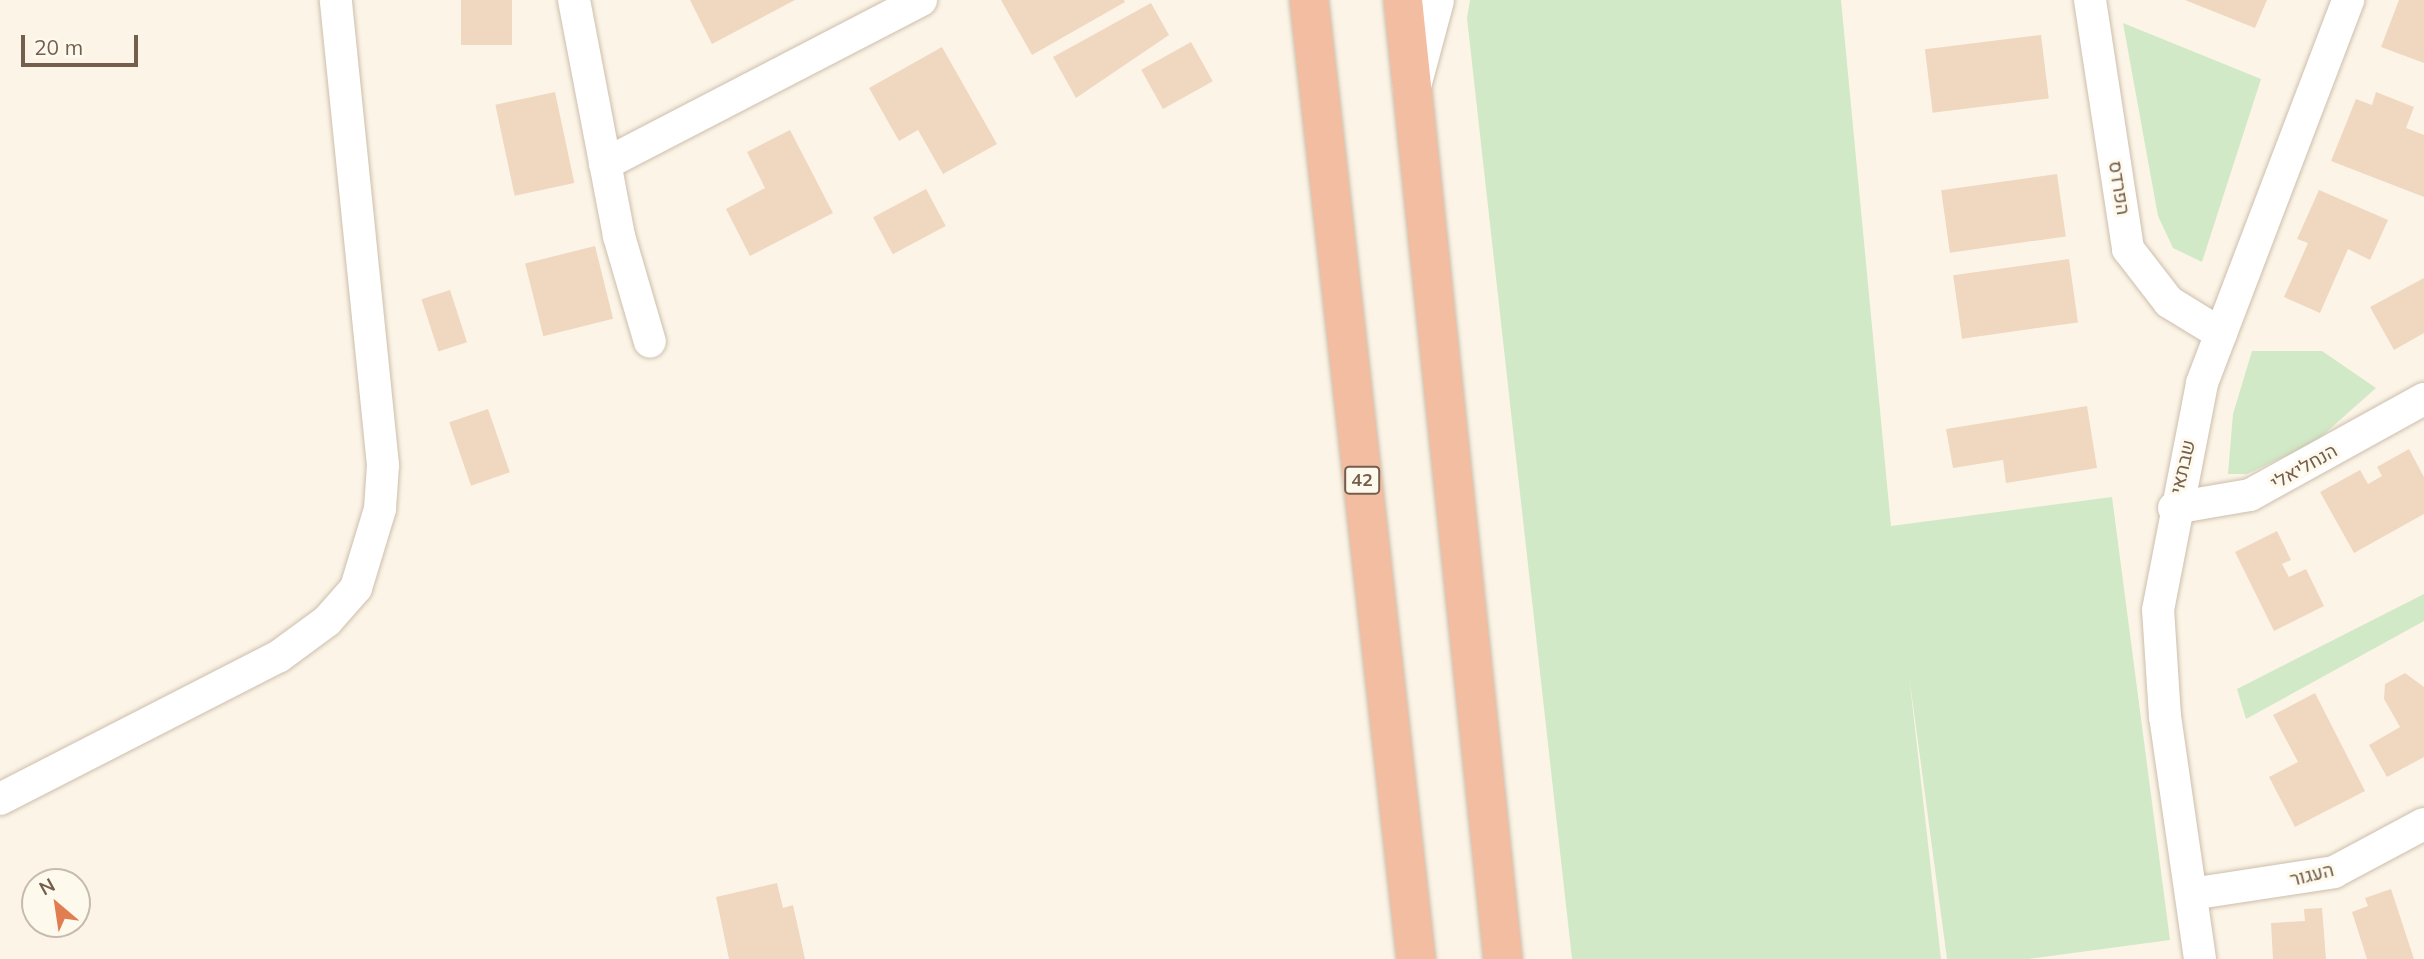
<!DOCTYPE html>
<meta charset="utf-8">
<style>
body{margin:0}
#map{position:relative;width:2424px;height:959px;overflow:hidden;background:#fcf5e7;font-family:Mulish,Heebo,sans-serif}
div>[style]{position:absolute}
.green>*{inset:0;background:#d1e9c6}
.building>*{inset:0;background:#f0d7c0;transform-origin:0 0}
.roads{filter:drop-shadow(0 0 2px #cdbead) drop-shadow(0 0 2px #cdbead)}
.street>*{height:32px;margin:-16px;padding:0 16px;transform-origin:16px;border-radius:16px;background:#fff}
.secondary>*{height:38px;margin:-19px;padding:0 19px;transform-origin:19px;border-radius:19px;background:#fff}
.highway>*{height:38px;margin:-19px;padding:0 19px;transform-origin:19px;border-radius:19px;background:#f3bda1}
span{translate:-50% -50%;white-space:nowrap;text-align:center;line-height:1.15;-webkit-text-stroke:6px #fef9ed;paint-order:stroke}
.shield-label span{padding:2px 5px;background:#fef9ed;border:2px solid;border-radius:5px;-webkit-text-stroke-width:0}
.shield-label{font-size:18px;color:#745e4c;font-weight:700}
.street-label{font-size:19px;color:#745e4c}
.north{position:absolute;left:21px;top:868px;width:70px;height:70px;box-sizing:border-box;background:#fef9ed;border:2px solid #c7bbad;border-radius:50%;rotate:331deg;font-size:19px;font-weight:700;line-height:28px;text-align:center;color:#745e4c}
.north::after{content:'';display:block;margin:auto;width:24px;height:32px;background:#e07d51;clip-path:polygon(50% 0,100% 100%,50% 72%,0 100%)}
.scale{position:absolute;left:21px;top:35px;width:117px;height:32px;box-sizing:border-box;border:4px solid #745e4c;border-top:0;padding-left:9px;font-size:21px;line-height:24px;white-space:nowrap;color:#745e4c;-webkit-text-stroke:5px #fef9ed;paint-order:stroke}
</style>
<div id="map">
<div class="green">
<div style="clip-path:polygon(1470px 0,1841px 0,1891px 526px,2112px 497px,2170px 940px,2028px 959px,1947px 959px,1909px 675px,1941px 959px,1572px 959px,1467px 18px)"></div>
<div style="clip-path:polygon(2123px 23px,2261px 79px,2202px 262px,2173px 248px,2158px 216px)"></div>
<div style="clip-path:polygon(2252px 351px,2322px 351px,2376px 388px,2314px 443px,2247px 474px,2228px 474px,2233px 414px)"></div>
<div style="clip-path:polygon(2424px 594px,2424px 621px,2246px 719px,2237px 689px)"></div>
</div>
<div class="building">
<div style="left:461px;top:0;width:51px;height:45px"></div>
<div style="clip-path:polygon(690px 0,795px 0,712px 44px)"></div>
<div style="clip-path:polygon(1001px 0,1124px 0,1125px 2px,1032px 55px)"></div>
<div style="clip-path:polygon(2185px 0,2267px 0,2255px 28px)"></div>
<div style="clip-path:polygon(2399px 0,2424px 0,2424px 63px,2381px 47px)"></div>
<div style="clip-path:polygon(1151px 3px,1169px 35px,1076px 98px,1053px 57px)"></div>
<div style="left:2041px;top:35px;width:64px;height:117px;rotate:83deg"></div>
<div style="left:1191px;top:42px;width:45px;height:57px;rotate:61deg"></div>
<div style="clip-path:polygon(942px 47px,997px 144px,943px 174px,918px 130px,899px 141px,869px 88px)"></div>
<div style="left:555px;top:92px;width:93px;height:61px;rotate:78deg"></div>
<div style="clip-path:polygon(2376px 92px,2414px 107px,2406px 128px,2424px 135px,2424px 197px,2331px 161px,2356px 99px,2372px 105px)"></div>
<div style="clip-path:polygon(790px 130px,833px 213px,750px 256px,726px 209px,765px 188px,747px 152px)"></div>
<div style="left:2057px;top:174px;width:63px;height:117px;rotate:82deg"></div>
<div style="left:926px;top:189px;width:42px;height:60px;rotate:62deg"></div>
<div style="clip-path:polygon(2319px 190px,2388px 220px,2370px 260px,2348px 249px,2320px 313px,2284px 297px,2308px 243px,2297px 239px)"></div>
<div style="left:595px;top:246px;width:75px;height:72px;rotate:76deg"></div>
<div style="left:2069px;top:259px;width:64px;height:117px;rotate:82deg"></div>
<div style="clip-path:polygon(2424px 278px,2424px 333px,2394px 350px,2370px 307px)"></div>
<div style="left:450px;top:290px;width:55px;height:30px;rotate:72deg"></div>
<div style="clip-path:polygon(2087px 406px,2097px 468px,2006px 483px,2003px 460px,1953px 468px,1946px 429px)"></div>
<div style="left:488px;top:409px;width:67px;height:41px;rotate:71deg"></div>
<div style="clip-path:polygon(2409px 449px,2424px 477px,2424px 514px,2354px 553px,2320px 492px,2360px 470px,2368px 484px,2382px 476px,2377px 467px)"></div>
<div style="clip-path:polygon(2277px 531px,2291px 560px,2282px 564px,2289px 577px,2306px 569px,2324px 606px,2274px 631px,2235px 552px)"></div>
<div style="clip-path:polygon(2405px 673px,2424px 687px,2424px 757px,2387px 777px,2369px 745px,2400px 727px,2384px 699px,2385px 684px)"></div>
<div style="clip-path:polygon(2315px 693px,2365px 791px,2295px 827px,2269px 777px,2298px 762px,2273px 715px)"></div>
<div style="clip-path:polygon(777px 883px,783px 908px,793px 905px,805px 959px,729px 959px,716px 897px)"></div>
<div style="clip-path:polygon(2391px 889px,2414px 959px,2367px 959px,2352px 912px,2368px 906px,2365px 898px)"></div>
<div style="clip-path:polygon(2322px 908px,2326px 959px,2273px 959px,2271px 923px,2305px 921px,2304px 909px)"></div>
</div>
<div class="roads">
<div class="street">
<div style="left:574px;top:0;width:240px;rotate:79.2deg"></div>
<div style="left:619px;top:236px;width:110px;rotate:73.7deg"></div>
<div style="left:2090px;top:0;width:252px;rotate:81.3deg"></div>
<div style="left:2128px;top:249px;width:67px;rotate:52.3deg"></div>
<div style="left:2169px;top:302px;width:61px;rotate:31.6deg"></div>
<div style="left:605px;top:164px;width:356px;rotate:-27.4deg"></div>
<div style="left:2174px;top:508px;width:77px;rotate:-9.7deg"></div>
<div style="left:2250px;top:495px;width:199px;rotate:-28.9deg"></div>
<div style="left:0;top:799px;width:312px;rotate:-27.1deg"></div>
<div style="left:278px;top:657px;width:61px;rotate:-36.3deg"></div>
<div style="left:327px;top:621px;width:44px;rotate:-48.7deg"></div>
<div style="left:356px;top:588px;width:83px;rotate:-73.1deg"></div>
<div style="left:380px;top:509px;width:44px;rotate:-86.1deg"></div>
<div style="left:383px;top:465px;width:467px;rotate:-95.8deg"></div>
<div style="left:2191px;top:894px;width:145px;rotate:-8.7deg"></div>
<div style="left:2334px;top:872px;width:102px;rotate:-28.1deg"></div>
<div style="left:2200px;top:959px;width:245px;rotate:-98.2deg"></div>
<div style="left:2165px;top:717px;width:107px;rotate:-93.7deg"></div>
<div style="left:2158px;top:610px;width:231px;rotate:-79deg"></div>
<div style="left:2202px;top:383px;width:410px;rotate:-69.1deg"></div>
</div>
<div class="secondary">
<div style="left:1412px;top:86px;width:89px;rotate:-75deg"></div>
</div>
<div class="highway">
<div style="left:1309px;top:0;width:965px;rotate:83.63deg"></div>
<div style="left:1403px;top:0;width:964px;rotate:84.05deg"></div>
</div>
</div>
<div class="shield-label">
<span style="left:1362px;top:480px">42</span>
</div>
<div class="street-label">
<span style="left:2119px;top:188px;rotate:81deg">הפרדס</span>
<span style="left:2183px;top:467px;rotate:-77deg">שבתאי</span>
<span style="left:2304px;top:467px;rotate:-29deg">הנחליאלי</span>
<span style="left:2312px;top:875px;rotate:-14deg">העגור</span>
</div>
<div class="north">N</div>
<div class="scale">20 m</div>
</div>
